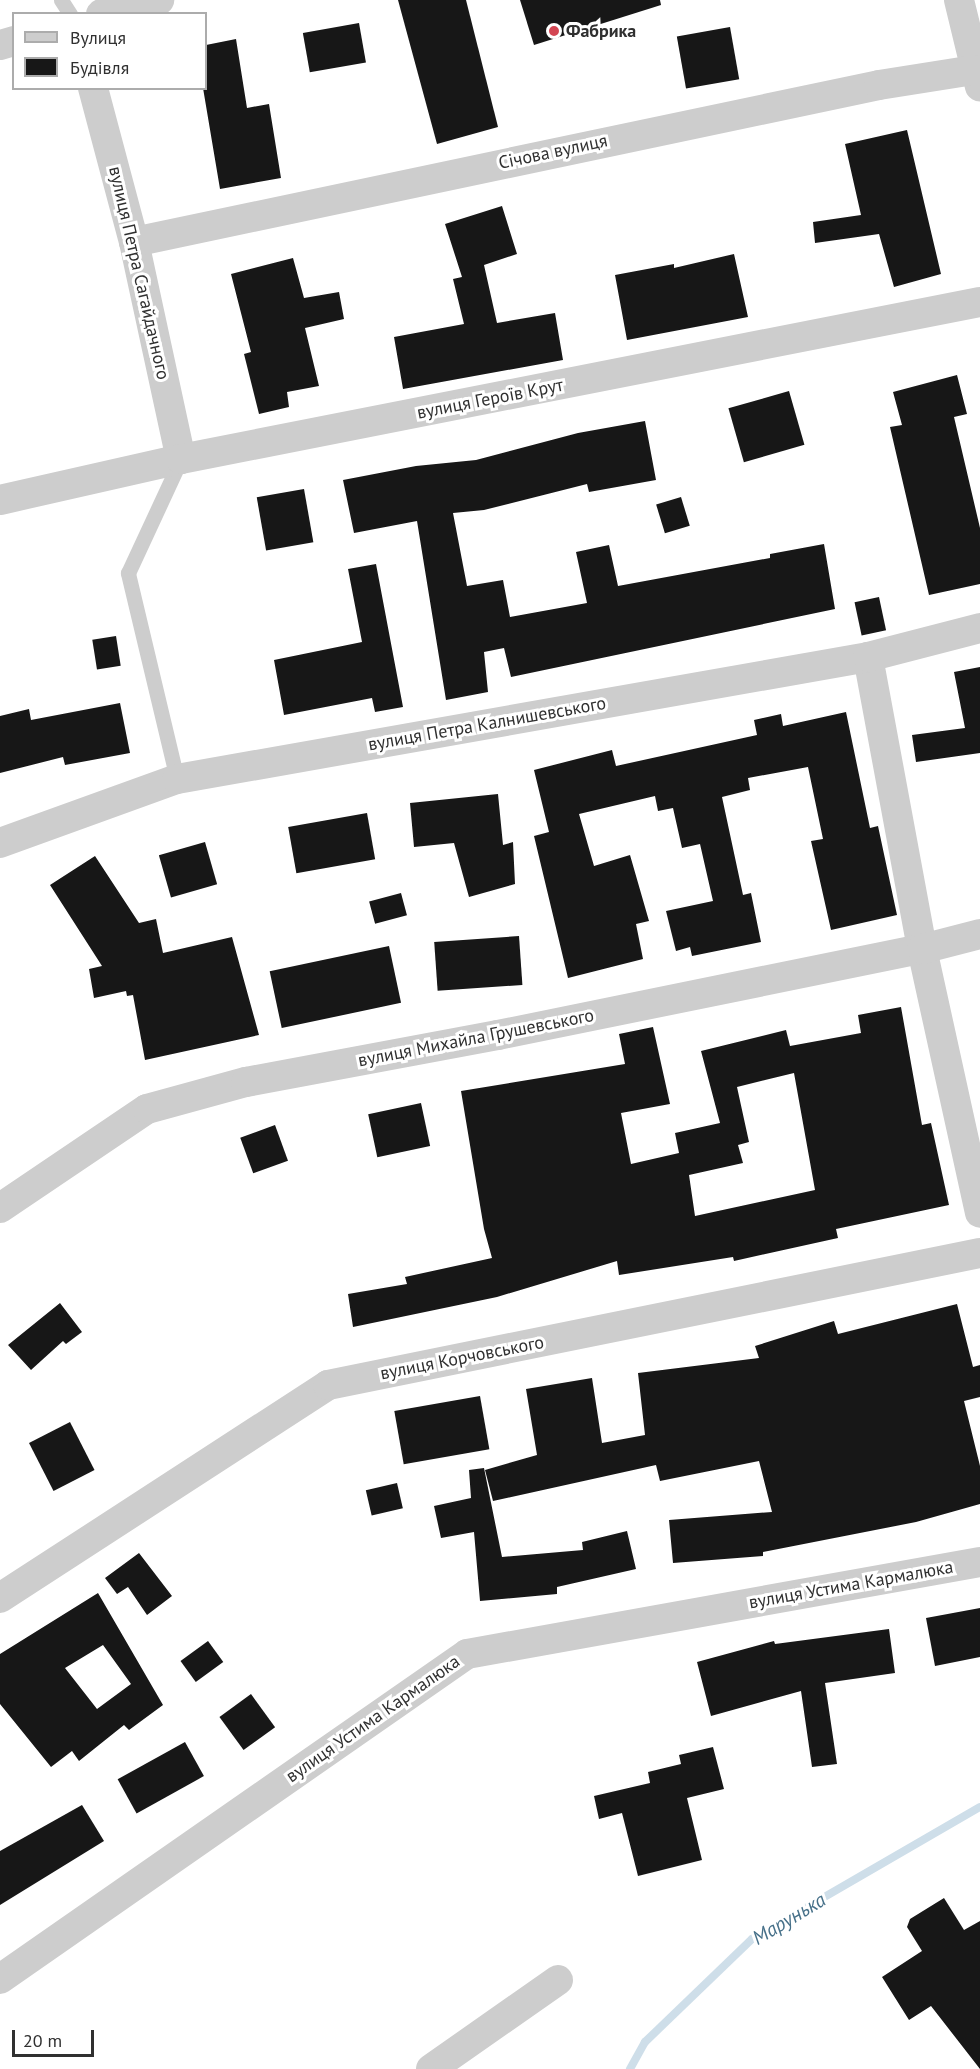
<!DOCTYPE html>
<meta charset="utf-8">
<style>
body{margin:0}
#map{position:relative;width:980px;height:2069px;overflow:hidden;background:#fff;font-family:"PT Sans",sans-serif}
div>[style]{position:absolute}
.stream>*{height:8px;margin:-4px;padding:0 4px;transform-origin:4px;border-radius:4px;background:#cedee9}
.building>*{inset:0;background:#171717;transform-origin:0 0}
.lane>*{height:15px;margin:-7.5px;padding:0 7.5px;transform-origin:7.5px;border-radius:7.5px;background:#cdcdcd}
.street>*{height:30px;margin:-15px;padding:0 15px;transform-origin:15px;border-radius:15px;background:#cdcdcd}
.dots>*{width:16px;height:16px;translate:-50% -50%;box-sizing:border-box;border:3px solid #fff;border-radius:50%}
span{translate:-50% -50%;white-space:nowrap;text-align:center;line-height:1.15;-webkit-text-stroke:6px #fff;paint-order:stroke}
.poi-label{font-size:18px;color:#303030;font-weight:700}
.left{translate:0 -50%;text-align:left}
.street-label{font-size:18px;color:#303030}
.water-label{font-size:20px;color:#467089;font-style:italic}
.legend{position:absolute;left:12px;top:12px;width:195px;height:78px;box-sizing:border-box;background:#fff;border:2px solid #acacac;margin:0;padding:8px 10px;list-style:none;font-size:18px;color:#303030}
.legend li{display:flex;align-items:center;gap:12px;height:30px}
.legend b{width:30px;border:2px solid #acacac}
.scale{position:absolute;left:12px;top:2030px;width:82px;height:27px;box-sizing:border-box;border:3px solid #303030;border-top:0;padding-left:8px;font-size:18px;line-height:21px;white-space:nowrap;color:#303030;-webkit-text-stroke:4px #fff;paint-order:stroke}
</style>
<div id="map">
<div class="stream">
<div style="left:630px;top:2069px;width:31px;rotate:-61deg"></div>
<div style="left:645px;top:2042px;width:149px;rotate:-43.9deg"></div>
<div style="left:752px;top:1939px;width:263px;rotate:-30.1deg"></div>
</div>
<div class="building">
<div style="clip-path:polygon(398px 0,466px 0,498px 127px,437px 144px)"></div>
<div style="clip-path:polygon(520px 0,660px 0,661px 5px,534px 45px)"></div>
<div style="left:359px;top:23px;width:40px;height:57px;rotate:80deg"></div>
<div style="left:730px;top:27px;width:53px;height:54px;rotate:80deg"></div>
<div style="clip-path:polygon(236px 39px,247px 108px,269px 104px,281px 178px,220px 189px,203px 88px,206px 45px)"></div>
<div style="clip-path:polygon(907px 130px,941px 274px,894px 287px,879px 234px,815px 243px,813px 222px,861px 215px,845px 144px)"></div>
<div style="clip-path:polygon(502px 206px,517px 254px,484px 265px,497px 323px,555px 313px,563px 360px,403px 389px,394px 337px,464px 324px,453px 279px,462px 277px,445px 224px)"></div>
<div style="clip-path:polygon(734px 254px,748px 317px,627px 340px,615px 275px,674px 264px,674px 268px)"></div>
<div style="clip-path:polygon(293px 258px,304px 298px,339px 292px,344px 319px,305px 328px,319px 386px,287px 392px,289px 407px,259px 414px,244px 354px,251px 352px,231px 274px)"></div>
<div style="clip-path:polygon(957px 375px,967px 414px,954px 417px,980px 528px,980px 584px,929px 595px,890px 427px,902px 425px,893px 392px)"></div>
<div style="left:789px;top:391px;width:56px;height:63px;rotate:74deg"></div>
<div style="clip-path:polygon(645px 421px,656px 480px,589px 492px,587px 484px,484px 510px,453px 513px,467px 586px,503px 580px,510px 617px,587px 603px,576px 552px,609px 545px,618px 586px,770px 558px,770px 554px,824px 544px,835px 609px,511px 677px,504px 648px,484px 652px,488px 692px,446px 700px,417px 521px,354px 533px,343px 480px,416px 466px,476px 460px,578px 433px)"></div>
<div style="left:304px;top:489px;width:54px;height:48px;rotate:80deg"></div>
<div style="left:681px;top:497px;width:30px;height:26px;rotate:73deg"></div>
<div style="clip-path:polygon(376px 564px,403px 707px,375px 712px,372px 698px,284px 715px,274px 660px,362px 642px,348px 569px)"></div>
<div style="left:879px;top:597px;width:34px;height:25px;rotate:78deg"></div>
<div style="left:116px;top:636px;width:30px;height:24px;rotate:81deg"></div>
<div style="clip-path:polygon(980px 667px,980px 753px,916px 762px,912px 735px,965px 728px,954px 672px)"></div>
<div style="clip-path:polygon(120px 703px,130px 753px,65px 765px,63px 757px,0 773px,0 716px,29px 709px,31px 720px)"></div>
<div style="clip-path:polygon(846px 712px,870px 828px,878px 826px,897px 915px,831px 930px,811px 841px,823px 839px,808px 767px,748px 778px,750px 790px,722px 797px,743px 895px,751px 893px,761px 942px,692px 956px,690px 947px,676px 951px,666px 911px,713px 901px,700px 844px,682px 848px,673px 808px,658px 811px,655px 796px,579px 814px,594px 866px,630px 855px,649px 921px,636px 924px,643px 959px,568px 978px,534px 836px,549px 832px,534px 770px,612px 750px,616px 766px,757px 735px,754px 720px,781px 714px,783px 726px)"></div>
<div style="clip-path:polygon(498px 794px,503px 845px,513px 842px,515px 884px,469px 897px,454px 843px,414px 847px,410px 803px)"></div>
<div style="left:367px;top:813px;width:47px;height:80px;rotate:80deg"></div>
<div style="left:205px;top:842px;width:44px;height:48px;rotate:74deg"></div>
<div style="clip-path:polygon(95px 856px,139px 923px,156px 919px,163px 953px,232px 937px,259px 1035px,145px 1060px,133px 995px,127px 996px,126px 991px,94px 998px,89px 969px,102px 966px,50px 885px)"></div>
<div style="left:401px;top:893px;width:23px;height:33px;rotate:75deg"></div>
<div style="left:519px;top:936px;width:49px;height:85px;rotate:86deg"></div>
<div style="left:389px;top:946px;width:58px;height:122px;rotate:78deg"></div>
<div style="clip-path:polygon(evenodd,901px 1007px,922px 1125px,931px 1123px,949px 1205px,836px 1229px,838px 1238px,734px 1261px,733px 1257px,619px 1275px,617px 1261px,497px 1297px,353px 1327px,348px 1294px,407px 1284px,405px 1277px,492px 1258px,484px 1229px,461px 1091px,625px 1064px,619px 1034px,653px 1027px,670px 1104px,621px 1113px,631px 1164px,679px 1153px,675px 1133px,720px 1123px,701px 1051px,786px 1030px,790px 1046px,861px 1033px,858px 1015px,901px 1007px,794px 1073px,815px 1190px,695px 1216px,689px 1175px,743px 1163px,738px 1145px,749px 1142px,737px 1087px,794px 1073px)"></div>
<div style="left:421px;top:1103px;width:44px;height:54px;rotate:78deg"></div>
<div style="left:275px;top:1125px;width:38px;height:37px;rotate:70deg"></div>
<div style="clip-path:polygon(60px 1303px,82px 1332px,66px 1344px,63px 1341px,31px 1370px,8px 1345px)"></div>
<div style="clip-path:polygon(957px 1304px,973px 1367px,980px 1365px,980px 1397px,964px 1401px,980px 1466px,980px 1504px,916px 1522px,763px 1552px,763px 1556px,673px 1563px,669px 1520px,772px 1512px,759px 1461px,660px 1481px,656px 1465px,493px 1501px,485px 1470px,537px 1455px,526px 1389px,592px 1378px,602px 1443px,645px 1435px,638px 1373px,759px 1358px,755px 1346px,834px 1321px,838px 1334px)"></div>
<div style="left:480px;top:1396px;width:54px;height:87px;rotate:80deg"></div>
<div style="left:70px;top:1422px;width:54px;height:46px;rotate:63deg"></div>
<div style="clip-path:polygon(484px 1468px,502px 1557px,583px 1550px,582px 1542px,627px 1531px,636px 1569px,557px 1587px,557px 1594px,480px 1601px,474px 1532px,441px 1538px,434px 1506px,471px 1498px,469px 1470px)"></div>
<div style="left:397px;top:1483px;width:26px;height:32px;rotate:77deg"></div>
<div style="clip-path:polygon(139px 1553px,172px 1596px,147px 1615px,128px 1587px,117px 1594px,105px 1578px)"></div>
<div style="clip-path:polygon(evenodd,98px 1593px,163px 1705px,129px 1730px,124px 1725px,79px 1761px,72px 1751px,51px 1767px,0 1704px,0 1654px,98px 1593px,103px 1645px,131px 1684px,97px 1709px,65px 1668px,103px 1645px)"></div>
<div style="clip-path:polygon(980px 1608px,980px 1657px,935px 1666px,926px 1618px)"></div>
<div style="clip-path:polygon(889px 1629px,895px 1673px,825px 1683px,837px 1764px,812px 1767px,801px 1691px,711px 1716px,697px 1662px,774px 1641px,775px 1644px)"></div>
<div style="left:208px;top:1641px;width:26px;height:34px;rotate:54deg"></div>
<div style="left:251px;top:1694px;width:41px;height:39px;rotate:54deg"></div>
<div style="left:185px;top:1742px;width:39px;height:77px;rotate:61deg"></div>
<div style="clip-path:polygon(713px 1747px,724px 1789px,687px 1798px,702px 1860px,638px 1876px,622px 1813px,599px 1819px,594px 1796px,650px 1783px,648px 1772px,681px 1764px,679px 1755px)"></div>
<div style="clip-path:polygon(82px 1805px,104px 1841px,0 1905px,0 1851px)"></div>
<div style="clip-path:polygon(944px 1898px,964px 1930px,980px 1921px,980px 2069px,931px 2006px,909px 2020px,882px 1977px,922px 1951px,907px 1927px,910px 1919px)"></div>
</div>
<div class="lane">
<div style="left:61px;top:0;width:17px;rotate:57deg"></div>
<div style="left:177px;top:779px;width:212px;rotate:-103.4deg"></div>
<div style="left:128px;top:573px;width:126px;rotate:-65.1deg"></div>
</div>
<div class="street">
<div style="left:959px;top:0;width:89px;rotate:76.4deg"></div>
<div style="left:101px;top:14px;width:60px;rotate:-13.6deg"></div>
<div style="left:0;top:45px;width:15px;rotate:-16deg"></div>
<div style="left:93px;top:88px;width:159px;rotate:75.1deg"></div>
<div style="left:134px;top:242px;width:222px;rotate:77.8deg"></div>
<div style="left:134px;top:242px;width:761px;rotate:-11.9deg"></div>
<div style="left:879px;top:85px;width:96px;rotate:-9deg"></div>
<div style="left:0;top:500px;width:186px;rotate:-12.8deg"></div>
<div style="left:181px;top:459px;width:814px;rotate:-11.12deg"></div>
<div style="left:868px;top:657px;width:297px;rotate:79.5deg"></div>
<div style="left:922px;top:949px;width:270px;rotate:77.6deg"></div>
<div style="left:0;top:843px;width:188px;rotate:-19.9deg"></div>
<div style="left:177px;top:779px;width:702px;rotate:-10.01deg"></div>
<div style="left:868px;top:657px;width:116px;rotate:-14.5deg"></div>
<div style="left:0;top:1208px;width:177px;rotate:-34deg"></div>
<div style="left:147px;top:1109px;width:103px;rotate:-15.3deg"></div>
<div style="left:246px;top:1082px;width:256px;rotate:-10.6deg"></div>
<div style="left:498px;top:1035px;width:433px;rotate:-11.5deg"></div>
<div style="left:922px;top:949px;width:60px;rotate:-14.5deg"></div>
<div style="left:0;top:1598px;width:391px;rotate:-33deg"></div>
<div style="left:328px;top:1385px;width:665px;rotate:-11.45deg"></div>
<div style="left:0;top:1979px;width:569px;rotate:-34.84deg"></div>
<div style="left:467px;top:1654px;width:521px;rotate:-10.17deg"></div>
<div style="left:431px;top:2069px;width:155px;rotate:-35deg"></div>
</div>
<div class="dots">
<div style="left:554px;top:31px;background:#d34552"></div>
</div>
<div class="poi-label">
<span class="left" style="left:566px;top:31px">Фабрика</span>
</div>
<div class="street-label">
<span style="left:553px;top:152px;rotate:-12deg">Січова вулиця</span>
<span style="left:139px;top:273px;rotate:77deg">вулиця Петра Сагайдачного</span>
<span style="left:490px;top:399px;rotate:-11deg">вулиця Героїв Крут</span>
<span style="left:487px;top:724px;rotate:-10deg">вулиця Петра Калнишевського</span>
<span style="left:476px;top:1038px;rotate:-11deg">вулиця Михайла Грушевського</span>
<span style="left:462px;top:1358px;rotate:-11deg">вулиця Корчовського</span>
<span style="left:851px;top:1585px;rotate:-10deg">вулиця Устима Кармалюка</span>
<span style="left:373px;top:1719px;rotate:-35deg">вулиця Устима Кармалюка</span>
</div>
<div class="water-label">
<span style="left:789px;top:1919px;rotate:-31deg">Марунька</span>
</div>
<ul class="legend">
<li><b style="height:8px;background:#cdcdcd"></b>Вулиця</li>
<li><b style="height:16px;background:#171717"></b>Будівля</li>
</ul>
<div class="scale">20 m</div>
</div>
